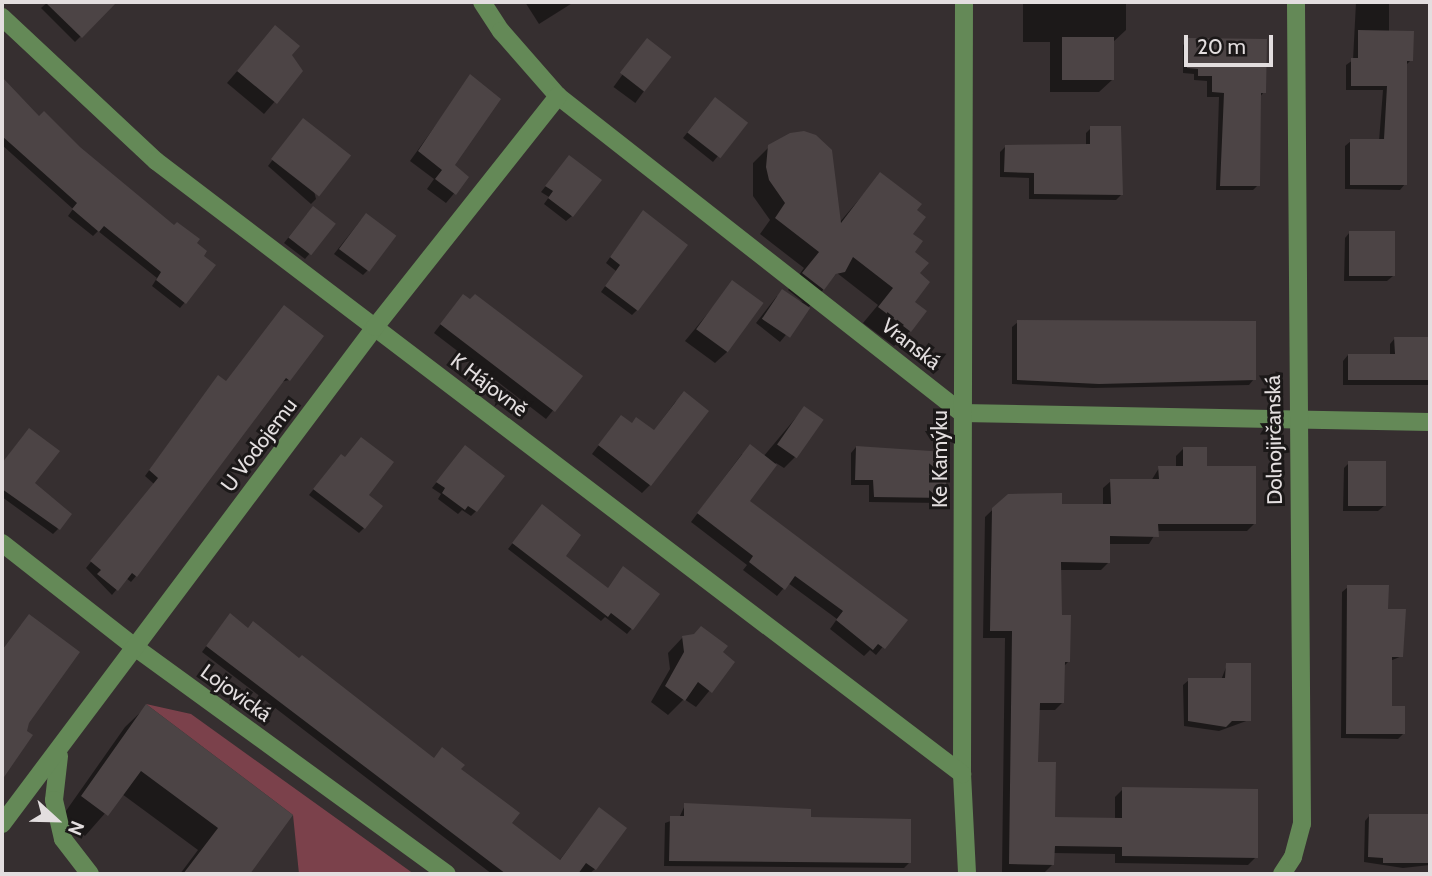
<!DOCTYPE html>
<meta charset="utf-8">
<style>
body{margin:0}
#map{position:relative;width:1432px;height:876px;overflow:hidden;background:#362f30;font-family:Cabin,sans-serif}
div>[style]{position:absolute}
.green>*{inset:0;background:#7b414b}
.shadow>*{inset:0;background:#0007;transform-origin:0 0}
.building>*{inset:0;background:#4c4445;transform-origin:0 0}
.minor>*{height:18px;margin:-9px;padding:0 9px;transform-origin:9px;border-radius:9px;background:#648957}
span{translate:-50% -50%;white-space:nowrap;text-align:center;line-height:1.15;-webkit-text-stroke:6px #1b1818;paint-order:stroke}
.street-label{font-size:21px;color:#e3dedf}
.frame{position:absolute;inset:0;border:4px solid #e3dedf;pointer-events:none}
.north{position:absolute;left:21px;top:785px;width:70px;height:70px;-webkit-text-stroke:5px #1b1818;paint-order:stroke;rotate:112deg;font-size:19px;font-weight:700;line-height:28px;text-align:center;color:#e3dedf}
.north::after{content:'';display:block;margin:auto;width:24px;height:32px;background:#e3dedf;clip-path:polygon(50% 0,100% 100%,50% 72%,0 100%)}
.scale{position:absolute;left:1184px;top:35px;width:89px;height:32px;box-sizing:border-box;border:4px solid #e3dedf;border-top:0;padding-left:9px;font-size:21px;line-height:24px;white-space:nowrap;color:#e3dedf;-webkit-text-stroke:5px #1b1818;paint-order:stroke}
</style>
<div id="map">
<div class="green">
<div style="clip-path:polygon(146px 704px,191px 714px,414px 874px,299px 874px,293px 815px)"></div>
</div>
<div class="shadow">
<div style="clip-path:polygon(48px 2px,106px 2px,111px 6px,75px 42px,41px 8px)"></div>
<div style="clip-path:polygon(525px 2px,574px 2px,539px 24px)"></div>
<div style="clip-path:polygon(1023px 2px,1126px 2px,1126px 30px,1112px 43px,1112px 80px,1099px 92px,1050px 92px,1050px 42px,1023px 42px)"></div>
<div style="clip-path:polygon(1356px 2px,1389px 2px,1389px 32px,1411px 60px,1405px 66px,1405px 184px,1400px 190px,1345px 189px,1345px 146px,1351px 141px,1379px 141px,1383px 90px,1346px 90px,1346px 65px,1353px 60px)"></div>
<div style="clip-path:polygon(275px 27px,301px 71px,264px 114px,227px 83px)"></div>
<div style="clip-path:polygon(1189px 40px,1264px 92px,1259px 98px,1258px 185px,1253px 190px,1216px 190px,1219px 97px,1207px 97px,1207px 81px,1194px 80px,1194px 74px,1183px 73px,1183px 45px)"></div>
<div style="left:647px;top:41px;width:27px;height:57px;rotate:36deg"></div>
<div style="clip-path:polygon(471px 76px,452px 166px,467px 178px,446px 203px,427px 189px,434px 179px,410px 161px)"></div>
<div style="clip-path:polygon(2px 80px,38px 119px,194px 243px,185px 302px,180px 308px,152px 286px,157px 278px,98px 231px,93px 236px,68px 216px,73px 209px,2px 145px)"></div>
<div style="clip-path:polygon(709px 105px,745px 123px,713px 162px,683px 138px)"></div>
<div style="clip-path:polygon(298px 126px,316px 199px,311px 204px,268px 166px)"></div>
<div style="clip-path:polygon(1091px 128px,1121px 195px,1116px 200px,1029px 199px,1029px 178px,1000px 177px,1000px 152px,1005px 147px,1086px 146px,1086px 133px)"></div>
<div style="clip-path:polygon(769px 147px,839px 223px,880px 175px,915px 211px,910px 234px,918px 274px,910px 331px,894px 346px,863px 323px,878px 305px,837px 273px,780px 342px,756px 323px,777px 296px,803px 302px,788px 290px,804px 268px,760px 234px,770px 220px,753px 196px,753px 163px)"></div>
<div style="clip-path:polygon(564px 163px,572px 216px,566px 221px,544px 204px,549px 197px,541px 192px)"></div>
<div style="clip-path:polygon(307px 214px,334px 225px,305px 259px,284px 243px)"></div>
<div style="clip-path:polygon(638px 218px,637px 310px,632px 315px,601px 292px,616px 271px,606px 263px)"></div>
<div style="clip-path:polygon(361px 220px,368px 270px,363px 275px,334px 254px)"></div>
<div style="clip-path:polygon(1350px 232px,1393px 276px,1387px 281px,1344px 281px,1345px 238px)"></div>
<div style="clip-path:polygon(733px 283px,727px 352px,715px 363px,685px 341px)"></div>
<div style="clip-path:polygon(470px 301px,581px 376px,546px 419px,434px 333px,456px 304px)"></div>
<div style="clip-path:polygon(279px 313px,289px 380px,281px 382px,136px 576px,131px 582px,126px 578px,112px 595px,86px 568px,154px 484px,145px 476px,213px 383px,226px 383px)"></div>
<div style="clip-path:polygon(1018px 322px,1254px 379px,1249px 385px,1093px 388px,1012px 384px,1012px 327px)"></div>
<div style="clip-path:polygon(1395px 338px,1430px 339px,1430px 385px,1343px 385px,1343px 361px,1348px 355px,1390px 355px,1390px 344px)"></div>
<div style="clip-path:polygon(676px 401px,650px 485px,642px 493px,592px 454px,614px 425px,631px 425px,653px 432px)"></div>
<div style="clip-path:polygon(804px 408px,795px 457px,784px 468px,776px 463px,748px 501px,905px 620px,876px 655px,870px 650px,864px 656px,830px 629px,837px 619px,788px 583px,777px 596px,743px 570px,747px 565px,691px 522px,742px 454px,763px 457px)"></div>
<div style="clip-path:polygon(24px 435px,32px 484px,58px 529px,53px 534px,2px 497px,2px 464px)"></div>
<div style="clip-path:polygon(856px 447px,944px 498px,939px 503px,869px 502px,869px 485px,851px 485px,851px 453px)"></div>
<div style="clip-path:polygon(1184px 448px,1255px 523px,1247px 531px,1157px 531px,1149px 544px,1109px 544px,1109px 562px,1101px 570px,1060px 570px,1061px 616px,1068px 662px,1063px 667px,1063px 702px,1055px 710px,1038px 710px,1036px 764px,1053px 819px,1115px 820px,1115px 797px,1123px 789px,1256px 857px,1248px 865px,1115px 863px,1115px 854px,1053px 853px,1053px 864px,1045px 872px,1002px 872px,1005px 638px,983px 638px,985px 517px,1008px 495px,1060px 506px,1103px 505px,1103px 488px,1111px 481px,1151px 481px,1159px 468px,1176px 468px,1176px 456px)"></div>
<div style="clip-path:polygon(460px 453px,476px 511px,471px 516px,462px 510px,458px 514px,438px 499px,441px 494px,432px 488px)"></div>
<div style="clip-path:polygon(336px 461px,364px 528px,359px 533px,309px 495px)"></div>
<div style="clip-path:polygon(1349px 463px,1384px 506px,1378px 511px,1343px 511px,1344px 468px)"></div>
<div style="clip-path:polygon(537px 512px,563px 556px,632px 628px,627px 634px,605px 617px,601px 621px,508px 549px)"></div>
<div style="clip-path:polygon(1348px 587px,1386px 611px,1402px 656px,1390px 661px,1390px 708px,1403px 734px,1398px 739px,1341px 738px,1342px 592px)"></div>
<div style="clip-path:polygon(225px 621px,299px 660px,433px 759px,459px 770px,510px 823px,559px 861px,594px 815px,595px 869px,589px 874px,492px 874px,202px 652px)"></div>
<div style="clip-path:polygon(21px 625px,25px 731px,31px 735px,2px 772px,2px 650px)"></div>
<div style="clip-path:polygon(683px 637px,733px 662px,696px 707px,684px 699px,668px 715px,651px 702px,670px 669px,668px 653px)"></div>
<div style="clip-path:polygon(1227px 665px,1249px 720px,1219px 731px,1184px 726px,1183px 685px,1189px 680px,1221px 680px)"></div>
<div style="clip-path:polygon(147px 706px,291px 815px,248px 874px,180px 874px,198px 850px,122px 794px,85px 836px,61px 818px,125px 727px)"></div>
<div style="clip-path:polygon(685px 805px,809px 811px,809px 819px,909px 863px,904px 868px,664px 866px,665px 823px,679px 818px)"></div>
<div style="clip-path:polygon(1370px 815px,1430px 816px,1430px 865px,1403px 868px,1364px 862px,1365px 821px)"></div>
</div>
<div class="building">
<div style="clip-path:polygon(45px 2px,117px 2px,82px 38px)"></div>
<div style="clip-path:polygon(275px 25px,300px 46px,292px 55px,303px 71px,277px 104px,237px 71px)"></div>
<div style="clip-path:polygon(1358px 30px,1414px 31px,1413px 61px,1407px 61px,1407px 185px,1350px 185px,1350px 139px,1384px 139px,1387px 86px,1351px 86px,1351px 58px,1358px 58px)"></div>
<div style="left:1062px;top:37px;width:52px;height:43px"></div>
<div style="left:647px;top:38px;width:31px;height:44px;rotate:38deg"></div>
<div style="clip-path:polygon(1188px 38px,1267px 39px,1266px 93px,1261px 93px,1260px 186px,1220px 186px,1224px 93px,1212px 92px,1212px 76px,1198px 76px,1198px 69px,1187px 68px)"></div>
<div style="clip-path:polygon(470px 74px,501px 99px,455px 165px,469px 177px,456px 195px,435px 179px,442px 170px,418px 151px)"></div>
<div style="clip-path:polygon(2px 77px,39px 116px,44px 111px,80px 147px,174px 225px,177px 222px,200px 239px,197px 243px,207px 251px,204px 256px,216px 265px,186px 304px,156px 280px,161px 272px,104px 226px,99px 232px,72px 209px,77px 203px,2px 136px)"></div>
<div style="left:715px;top:97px;width:42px;height:45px;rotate:38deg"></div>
<div style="left:303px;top:118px;width:61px;height:52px;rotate:38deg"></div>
<div style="clip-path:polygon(1090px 126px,1121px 126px,1123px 195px,1034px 194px,1034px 173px,1004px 172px,1005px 145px,1090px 144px)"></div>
<div style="clip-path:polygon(804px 131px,816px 135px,832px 150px,841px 223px,880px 172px,922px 204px,917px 210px,926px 217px,913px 234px,923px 241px,915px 252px,929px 263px,920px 273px,930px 282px,915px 302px,927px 311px,911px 332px,878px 307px,893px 288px,853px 257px,845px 272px,836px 274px,824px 290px,802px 273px,819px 252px,775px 218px,785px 203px,769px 180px,766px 167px,768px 145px,790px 133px)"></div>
<div style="clip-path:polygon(569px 155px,602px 180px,573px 217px,548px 198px,553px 191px,545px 186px)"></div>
<div style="left:313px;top:206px;width:29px;height:40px;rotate:38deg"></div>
<div style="clip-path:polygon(643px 210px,688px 245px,638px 311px,605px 286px,620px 265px,610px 257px)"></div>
<div style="left:366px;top:213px;width:38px;height:45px;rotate:37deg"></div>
<div style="left:1349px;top:231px;width:46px;height:45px"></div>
<div style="left:732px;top:280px;width:39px;height:61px;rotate:36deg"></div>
<div style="left:782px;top:289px;width:34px;height:36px;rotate:34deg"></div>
<div style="clip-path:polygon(463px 294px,470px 299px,475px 294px,583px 376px,555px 412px,440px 324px)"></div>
<div style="clip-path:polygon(284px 305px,324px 336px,290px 381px,286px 378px,137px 577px,132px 573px,118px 591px,97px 574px,101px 570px,90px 561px,158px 478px,149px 470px,218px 375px,226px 381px)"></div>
<div style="clip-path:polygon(1017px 320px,1256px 321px,1256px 380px,1099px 384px,1017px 380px)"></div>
<div style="clip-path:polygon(1394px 337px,1430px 337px,1430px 380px,1348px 380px,1348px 354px,1395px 354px)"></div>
<div style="clip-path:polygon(684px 391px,709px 411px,651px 486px,598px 445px,621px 415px,632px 423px,636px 417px,654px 430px)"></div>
<div style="left:804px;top:406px;width:24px;height:47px;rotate:35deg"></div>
<div style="clip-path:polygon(29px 428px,60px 451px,35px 483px,72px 514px,60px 530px,2px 489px,2px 463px)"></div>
<div style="clip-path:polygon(361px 437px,394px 462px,369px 495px,383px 506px,365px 529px,313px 489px,341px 454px,345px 457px)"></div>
<div style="clip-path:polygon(750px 444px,777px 465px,750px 501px,908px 620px,885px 649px,878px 644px,873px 650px,836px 620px,843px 611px,795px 576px,785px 590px,749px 562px,753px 556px,697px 513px)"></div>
<div style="clip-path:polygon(465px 445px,505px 476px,477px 512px,468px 506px,465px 510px,442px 493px,445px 488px,436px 482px)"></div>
<div style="clip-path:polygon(856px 446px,946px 452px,946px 498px,874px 497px,873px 480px,855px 480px)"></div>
<div style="clip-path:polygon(1183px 447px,1207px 447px,1207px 466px,1256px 466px,1256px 524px,1158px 524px,1159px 537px,1110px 536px,1110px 563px,1061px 562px,1062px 615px,1071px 615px,1070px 662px,1065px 662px,1064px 703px,1040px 703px,1038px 762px,1056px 762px,1055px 817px,1122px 818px,1122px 787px,1258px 789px,1258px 858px,1122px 856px,1122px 847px,1055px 846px,1054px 865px,1009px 864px,1012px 631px,990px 631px,992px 508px,1008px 494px,1062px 493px,1062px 504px,1111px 504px,1110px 479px,1159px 479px,1158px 466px,1183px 466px)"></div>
<div style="left:1348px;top:461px;width:38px;height:45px"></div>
<div style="clip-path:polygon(542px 504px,581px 535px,566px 556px,608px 588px,623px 566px,660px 594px,633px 630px,611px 613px,608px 617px,512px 543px)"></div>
<div style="clip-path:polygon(1347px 585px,1389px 585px,1388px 609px,1406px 609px,1403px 657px,1392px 657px,1392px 706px,1405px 706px,1405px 734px,1346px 734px)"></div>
<div style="clip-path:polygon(230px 613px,248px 628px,253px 621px,299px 658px,302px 655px,434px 758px,442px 747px,465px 765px,461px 769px,520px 813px,512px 823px,560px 860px,599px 807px,627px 828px,596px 870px,586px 863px,578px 874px,506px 874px,206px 646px)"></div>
<div style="clip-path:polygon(29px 614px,80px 652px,29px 723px,27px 731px,33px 735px,2px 780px,2px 650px)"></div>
<div style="clip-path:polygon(701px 626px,728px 646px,723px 652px,735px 662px,712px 693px,698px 682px,685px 701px,665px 686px,684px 652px,682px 636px,694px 634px)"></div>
<div style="clip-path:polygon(1226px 663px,1251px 663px,1251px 721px,1232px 721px,1226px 727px,1188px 721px,1188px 678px,1225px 678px)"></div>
<div style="clip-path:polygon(146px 704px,293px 815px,250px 874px,183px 874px,218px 828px,141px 771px,108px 816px,81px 796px)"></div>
<div style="clip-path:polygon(684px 803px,811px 809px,811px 817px,911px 819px,911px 863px,669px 861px,670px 816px,684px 816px)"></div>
<div style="clip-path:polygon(1369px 814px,1430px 814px,1430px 863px,1383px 863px,1383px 858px,1368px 857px)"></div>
</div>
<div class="minor">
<div style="left:482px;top:2px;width:35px;rotate:57deg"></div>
<div style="left:501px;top:31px;width:86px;rotate:48.8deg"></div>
<div style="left:558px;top:96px;width:514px;rotate:38.12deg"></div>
<div style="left:962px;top:413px;width:468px;rotate:1.1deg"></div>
<div style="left:964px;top:2px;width:772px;rotate:90.15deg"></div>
<div style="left:962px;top:774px;width:100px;rotate:87.1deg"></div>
<div style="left:2px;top:17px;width:211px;rotate:43.1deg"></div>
<div style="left:156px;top:161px;width:1013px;rotate:37.25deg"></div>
<div style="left:2px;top:543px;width:170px;rotate:38.1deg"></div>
<div style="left:136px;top:648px;width:384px;rotate:36deg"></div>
<div style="left:59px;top:756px;width:44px;rotate:96.5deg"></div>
<div style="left:54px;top:800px;width:40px;rotate:77deg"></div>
<div style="left:63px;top:839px;width:44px;rotate:52.4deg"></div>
<div style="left:2px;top:824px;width:621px;rotate:-53.11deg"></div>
<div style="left:375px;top:327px;width:295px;rotate:-51.6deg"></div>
<div style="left:1282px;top:874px;width:20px;rotate:-57deg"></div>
<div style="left:1293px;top:857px;width:34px;rotate:-75deg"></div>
<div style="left:1302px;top:824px;width:822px;rotate:-90.42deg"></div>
</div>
<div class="street-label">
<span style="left:911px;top:344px;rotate:38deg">Vranská</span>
<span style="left:489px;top:385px;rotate:37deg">K Hájovně</span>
<span style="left:1274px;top:440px;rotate:-91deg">Dolnojirčanská</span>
<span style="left:259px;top:445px;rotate:-53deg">U Vodojemu</span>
<span style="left:940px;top:459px;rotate:-90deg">Ke Kamýku</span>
<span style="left:236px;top:693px;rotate:36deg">Lojovická</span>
</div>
<div class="frame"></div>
<div class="north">N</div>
<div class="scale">20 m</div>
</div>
